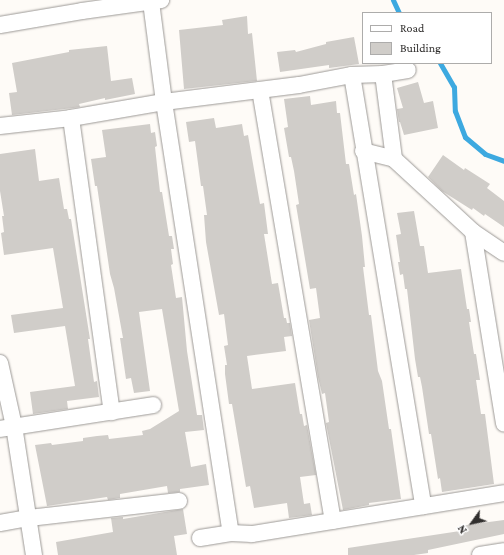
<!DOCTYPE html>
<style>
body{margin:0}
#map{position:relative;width:504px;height:555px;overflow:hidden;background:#fefbf7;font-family:"Crimson Pro",serif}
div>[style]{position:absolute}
.stream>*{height:5px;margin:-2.5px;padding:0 2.5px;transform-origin:2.5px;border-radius:2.5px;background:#3da9e0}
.building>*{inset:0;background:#d0cdc9}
.roads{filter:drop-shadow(0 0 1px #9c9996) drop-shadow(0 0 1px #9c9996)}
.street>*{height:16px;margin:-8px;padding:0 8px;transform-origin:8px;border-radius:8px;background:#fff}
span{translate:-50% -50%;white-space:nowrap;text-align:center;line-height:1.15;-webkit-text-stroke:3px #fff;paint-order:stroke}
.legend{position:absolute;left:362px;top:12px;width:130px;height:52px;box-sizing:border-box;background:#fff;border:1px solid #adacab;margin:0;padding:5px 7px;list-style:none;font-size:12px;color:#312f2e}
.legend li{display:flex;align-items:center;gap:8px;height:20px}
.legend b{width:20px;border:1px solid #adacab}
.north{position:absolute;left:452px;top:503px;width:40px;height:40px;-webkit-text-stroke:3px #fff;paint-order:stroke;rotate:237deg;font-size:11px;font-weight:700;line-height:16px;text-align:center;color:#312f2e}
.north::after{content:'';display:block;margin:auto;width:14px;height:18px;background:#312f2e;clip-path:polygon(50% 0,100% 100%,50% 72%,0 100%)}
</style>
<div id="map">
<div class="stream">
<div style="left:393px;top:0;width:14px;rotate:65deg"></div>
<div style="left:440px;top:63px;width:28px;rotate:60deg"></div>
<div style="left:454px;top:87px;width:24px;rotate:88deg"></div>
<div style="left:455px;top:111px;width:28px;rotate:69deg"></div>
<div style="left:465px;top:137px;width:26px;rotate:40deg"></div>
<div style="left:485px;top:154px;width:20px;rotate:20deg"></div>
</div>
<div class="building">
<div style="clip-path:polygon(247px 16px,248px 34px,252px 33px,257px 81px,184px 89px,179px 30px,223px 25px,222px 20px)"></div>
<div style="clip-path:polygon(354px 37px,359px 64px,329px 68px,329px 65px,280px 72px,277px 52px,295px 50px,296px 52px,326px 44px,326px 42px)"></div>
<div style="clip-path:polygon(107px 46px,111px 81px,132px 78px,135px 94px,105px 100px,105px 98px,79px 104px,80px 107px,73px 108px,12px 115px,9px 93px,17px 92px,12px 63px,69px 52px,69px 50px)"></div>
<div style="clip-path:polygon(418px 82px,424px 103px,433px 101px,438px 128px,404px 135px,400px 122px,399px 122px,397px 109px,403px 108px,397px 88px)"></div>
<div style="clip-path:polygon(310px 96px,311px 105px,336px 101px,337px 113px,340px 113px,346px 164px,349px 164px,354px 195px,356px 194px,362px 236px,365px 267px,363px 267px,369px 315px,371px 315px,378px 371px,382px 381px,389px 429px,391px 429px,401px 499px,369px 503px,369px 505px,343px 510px,326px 423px,329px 422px,325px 393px,322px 394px,318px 377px,309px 320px,320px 318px,316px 288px,310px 289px,296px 205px,299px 204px,294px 171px,291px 157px,289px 157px,284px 128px,288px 127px,284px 99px)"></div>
<div style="clip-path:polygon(214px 118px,216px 128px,242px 124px,244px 136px,248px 135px,260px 204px,264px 203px,268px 234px,264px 234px,272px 284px,278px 283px,284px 318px,286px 318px,287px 323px,290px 323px,292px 336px,284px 337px,286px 351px,247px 356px,252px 389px,295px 383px,300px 414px,302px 414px,304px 426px,307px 425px,316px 475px,300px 477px,304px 504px,310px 503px,312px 515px,289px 518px,287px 503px,254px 508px,250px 486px,246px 487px,232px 404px,229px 404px,225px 374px,225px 365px,227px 365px,224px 346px,228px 345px,224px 314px,219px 315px,206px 242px,204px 215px,207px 215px,203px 186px,201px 186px,195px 141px,189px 142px,186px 122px)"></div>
<div style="clip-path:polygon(150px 124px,151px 133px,155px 132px,157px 146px,155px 147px,160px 192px,162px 192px,169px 236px,172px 236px,174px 249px,171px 249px,173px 264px,171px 265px,176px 298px,182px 297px,187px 351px,197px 415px,202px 415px,204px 430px,185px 432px,191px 467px,206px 464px,209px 485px,180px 489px,180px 492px,168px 493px,167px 486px,120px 494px,120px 498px,108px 500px,107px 497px,47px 506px,35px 445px,51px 443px,52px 445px,83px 441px,83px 438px,97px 436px,108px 435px,109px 439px,143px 435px,142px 431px,150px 429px,179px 411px,162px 309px,139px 312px,150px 391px,134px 393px,131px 378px,126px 379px,120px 338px,123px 338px,114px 288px,110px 274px,97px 186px,95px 186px,91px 159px,106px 157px,102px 130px)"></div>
<div style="clip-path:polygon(35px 149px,39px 181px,59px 178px,64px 209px,67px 209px,69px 219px,71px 219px,90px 339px,88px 339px,94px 382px,97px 381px,99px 397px,67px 401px,68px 409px,33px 414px,30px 392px,75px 386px,65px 326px,14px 333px,11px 315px,63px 308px,53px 248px,4px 255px,1px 233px,4px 232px,2px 216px,4px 216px,0 191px,0 154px)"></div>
<div style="clip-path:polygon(443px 155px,464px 170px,465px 168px,490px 184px,487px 188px,504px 201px,504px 227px,485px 214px,484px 216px,473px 208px,472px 210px,442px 191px,428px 177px)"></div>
<div style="clip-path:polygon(414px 211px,420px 246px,424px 246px,428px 273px,461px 269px,467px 309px,469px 309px,471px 322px,469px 322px,474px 354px,476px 354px,480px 380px,476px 380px,481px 414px,485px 414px,494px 484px,442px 492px,440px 478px,438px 479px,431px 434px,429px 434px,422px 387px,420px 377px,418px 377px,415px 359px,407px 289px,405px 289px,403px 274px,400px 275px,398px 262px,400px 262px,396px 235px,401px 234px,397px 213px)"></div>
<div style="clip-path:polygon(183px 509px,187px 534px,174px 536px,177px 555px,58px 555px,56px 542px,113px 532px,111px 518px,123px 517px,123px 519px)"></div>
<div style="clip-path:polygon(504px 520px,504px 534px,428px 550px,428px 553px,414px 555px,348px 555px,348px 548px,460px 531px,459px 526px)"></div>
</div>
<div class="roads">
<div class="street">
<div style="left:151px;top:2px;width:101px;rotate:82.6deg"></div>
<div style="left:164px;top:102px;width:136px;rotate:-7.2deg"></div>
<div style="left:299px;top:85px;width:54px;rotate:-10.7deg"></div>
<div style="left:352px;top:75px;width:31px;rotate:-2deg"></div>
<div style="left:383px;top:74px;width:25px;rotate:-9deg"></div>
<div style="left:0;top:25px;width:83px;rotate:-9.7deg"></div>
<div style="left:82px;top:11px;width:80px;rotate:-7.9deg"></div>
<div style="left:383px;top:74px;width:86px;rotate:82.6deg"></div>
<div style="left:352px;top:75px;width:437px;rotate:80.6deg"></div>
<div style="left:260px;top:90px;width:437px;rotate:80.4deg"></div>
<div style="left:71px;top:118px;width:297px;rotate:82.1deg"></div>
<div style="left:0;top:126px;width:71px;rotate:-6.4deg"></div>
<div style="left:71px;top:118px;width:94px;rotate:-9.8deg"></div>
<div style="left:164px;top:102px;width:436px;rotate:81.2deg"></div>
<div style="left:231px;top:533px;width:21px;rotate:3deg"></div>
<div style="left:252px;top:534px;width:255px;rotate:-9.2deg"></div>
<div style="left:363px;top:151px;width:32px;rotate:14deg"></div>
<div style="left:394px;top:159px;width:108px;rotate:42.7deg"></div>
<div style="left:473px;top:232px;width:37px;rotate:34deg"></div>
<div style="left:473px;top:232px;width:194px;rotate:80.8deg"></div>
<div style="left:0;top:363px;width:65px;rotate:77.5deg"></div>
<div style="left:14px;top:426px;width:131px;rotate:81.2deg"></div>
<div style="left:0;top:429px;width:155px;rotate:-8.9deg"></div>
<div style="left:0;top:523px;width:29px;rotate:-10deg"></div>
<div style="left:29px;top:518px;width:151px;rotate:-6.5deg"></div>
<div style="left:200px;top:538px;width:31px;rotate:-9deg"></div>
<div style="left:480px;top:555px;width:24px;rotate:-9deg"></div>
</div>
</div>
<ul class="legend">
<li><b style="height:5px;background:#fff"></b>Road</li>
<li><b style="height:11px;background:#d0cdc9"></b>Building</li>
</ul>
<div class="north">N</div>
</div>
